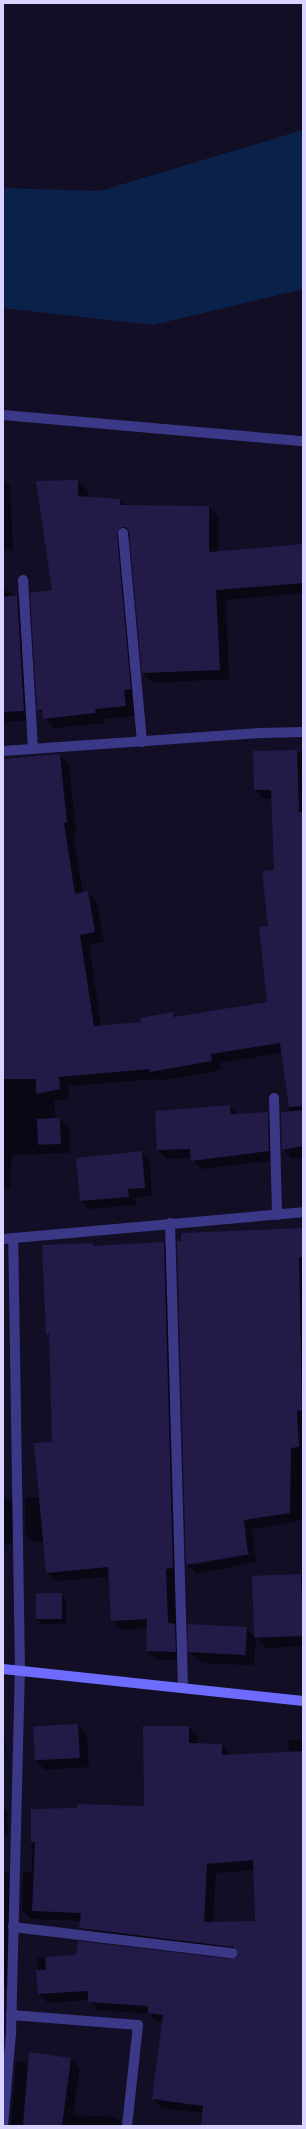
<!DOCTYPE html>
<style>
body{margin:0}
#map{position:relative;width:306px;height:2129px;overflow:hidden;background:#120e26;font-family:Roboto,sans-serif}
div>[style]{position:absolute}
.water>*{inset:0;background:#0a2249}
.shadow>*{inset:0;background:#0007}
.building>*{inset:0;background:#231a48;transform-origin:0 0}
.street>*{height:10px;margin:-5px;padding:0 5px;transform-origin:5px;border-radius:5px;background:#3b3887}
.secondary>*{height:10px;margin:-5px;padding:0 5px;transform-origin:5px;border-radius:5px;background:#6e6bff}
span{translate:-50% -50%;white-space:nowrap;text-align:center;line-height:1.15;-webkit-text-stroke:3px #120e26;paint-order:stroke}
.frame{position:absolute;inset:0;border:4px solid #d9d4ff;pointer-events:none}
</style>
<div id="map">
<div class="water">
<div style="clip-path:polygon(303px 130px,303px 289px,153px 325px,3px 308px,3px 188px,100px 191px)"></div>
</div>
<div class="shadow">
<div style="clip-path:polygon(3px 479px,10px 486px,13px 549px,3px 549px)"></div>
<div style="clip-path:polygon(78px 481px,88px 491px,88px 498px,120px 500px,126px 506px,209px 507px,219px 517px,218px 552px,303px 545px,303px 593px,226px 600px,229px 679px,153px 683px,143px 673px,131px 535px,126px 544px,135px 716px,105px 719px,105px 723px,54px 728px,38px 709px,54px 591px)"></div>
<div style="clip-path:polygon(3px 589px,17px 596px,26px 605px,33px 720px,3px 722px)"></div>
<div style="clip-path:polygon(254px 752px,303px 752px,303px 858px,273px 799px,264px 799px,255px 790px)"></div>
<div style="clip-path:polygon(59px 755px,69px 764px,76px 832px,73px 832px,83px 893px,88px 892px,97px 902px,104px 942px,89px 944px,101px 1027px,142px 1023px,172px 1013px,177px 1017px,269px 1003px,269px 927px,303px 884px,303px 1157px,292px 1159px,283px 1149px,290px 1112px,282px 1053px,220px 1063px,221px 1070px,160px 1081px,158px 1079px,68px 1086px,69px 1099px,54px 1101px,56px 1119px,60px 1119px,69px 1128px,70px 1153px,12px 1155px,10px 1188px,3px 1188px,3px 759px)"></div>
<div style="clip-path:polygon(230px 1106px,239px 1115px,267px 1113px,277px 1122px,278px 1160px,201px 1169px,191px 1158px,167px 1159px,158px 1150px)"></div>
<div style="clip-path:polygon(142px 1152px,150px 1160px,152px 1196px,136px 1197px,136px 1205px,89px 1209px,81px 1201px,120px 1153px)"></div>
<div style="clip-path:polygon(evenodd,303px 1229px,303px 1520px,252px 1529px,256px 1562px,196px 1574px,187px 1565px,303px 1229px,253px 1552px,253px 1554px,194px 1565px,194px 1563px,253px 1552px)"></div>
<div style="clip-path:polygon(164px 1243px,173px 1252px,182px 1576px,174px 1578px,177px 1627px,184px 1660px,156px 1660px,147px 1650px,148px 1628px,121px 1630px,112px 1620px,110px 1577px,56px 1581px,47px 1572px,44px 1542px,34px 1542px,25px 1533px,25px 1498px,39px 1497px,35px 1444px,53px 1443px,50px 1337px,47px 1334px,92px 1244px,95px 1247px)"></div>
<div style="clip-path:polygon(3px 1499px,10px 1499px,20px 1508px,21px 1544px,3px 1545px)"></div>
<div style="clip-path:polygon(303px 1575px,303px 1646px,266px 1648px,256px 1638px,254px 1665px,210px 1664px,199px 1661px,190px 1652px,246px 1628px,257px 1639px,253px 1578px)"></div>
<div style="clip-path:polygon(61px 1594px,66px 1600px,66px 1624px,42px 1624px,36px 1619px)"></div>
<div style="clip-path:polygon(3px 1724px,6px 1754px,3px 1755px)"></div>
<div style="clip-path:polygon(78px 1725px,87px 1734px,89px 1767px,45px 1770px,36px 1761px)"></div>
<div style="clip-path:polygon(evenodd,189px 1727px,198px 1736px,198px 1744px,222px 1745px,231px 1756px,289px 1753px,288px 1740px,303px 1739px,303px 2126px,202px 2126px,203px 2113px,162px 2108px,153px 2099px,163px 2022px,158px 2022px,150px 2014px,98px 2010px,89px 2000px,48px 2003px,39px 1994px,37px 1958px,77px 1956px,231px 1960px,238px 1955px,89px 1937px,80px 1928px,81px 1921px,31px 1919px,22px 1910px,23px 1872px,32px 1872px,32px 1810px,145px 1807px,189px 1727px,255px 1870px,257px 1922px,213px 1923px,216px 1873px,255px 1870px)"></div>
<div style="clip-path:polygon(3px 1807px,7px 1812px,8px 1835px,3px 1835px)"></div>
<div style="clip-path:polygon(3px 1872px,8px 1872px,17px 1881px,10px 1987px,3px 1987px)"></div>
<div style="clip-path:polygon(30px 2053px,71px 2058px,80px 2068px,73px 2115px,115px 2117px,124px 2126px,11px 2126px,16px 2061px,28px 2063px)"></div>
</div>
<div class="building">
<div style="clip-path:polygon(78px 480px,78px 496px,120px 499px,120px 505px,209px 506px,209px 552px,303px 544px,303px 583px,216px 590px,220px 670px,142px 673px,129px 532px,126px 527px,120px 528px,117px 534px,131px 689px,124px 690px,126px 706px,95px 709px,96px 713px,43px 719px,42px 710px,37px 710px,30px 593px,52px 590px,36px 481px)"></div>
<div style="clip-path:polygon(17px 595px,24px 711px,3px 712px,3px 597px)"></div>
<div style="clip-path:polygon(297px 750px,299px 812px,303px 812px,303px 1106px,289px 1107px,280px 1043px,211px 1054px,212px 1061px,150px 1072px,150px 1069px,59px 1077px,60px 1089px,36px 1094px,36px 1079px,3px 1079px,3px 759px,60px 754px,67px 823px,64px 823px,75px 894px,88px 891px,95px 932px,80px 935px,94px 1026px,141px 1022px,140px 1018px,173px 1012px,174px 1017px,267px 1002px,259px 927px,268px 926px,262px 871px,274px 870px,271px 790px,254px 790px,253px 751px)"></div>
<div style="clip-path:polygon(230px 1105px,231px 1114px,268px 1112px,269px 1151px,191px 1161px,190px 1149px,157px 1150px,155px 1111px)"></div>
<div style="clip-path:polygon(303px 1110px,303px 1146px,282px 1150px,281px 1112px)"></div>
<div style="left:60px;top:1118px;width:26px;height:23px;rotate:88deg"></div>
<div style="clip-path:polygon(142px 1151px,145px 1188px,128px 1189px,129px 1197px,80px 1201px,76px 1158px)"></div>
<div style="clip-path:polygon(303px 1228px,303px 1257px,299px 1257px,302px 1410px,297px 1411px,299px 1447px,291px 1448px,290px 1513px,244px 1520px,248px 1554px,186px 1565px,177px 1241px,181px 1241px,181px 1233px)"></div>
<div style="clip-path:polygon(164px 1242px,173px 1568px,166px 1569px,168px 1623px,175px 1624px,176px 1652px,146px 1651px,147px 1619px,111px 1621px,108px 1567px,46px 1573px,34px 1443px,52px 1442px,49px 1334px,46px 1335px,42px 1245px,93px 1243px,93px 1246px)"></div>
<div style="left:301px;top:1574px;width:62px;height:49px;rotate:88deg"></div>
<div style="left:36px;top:1593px;width:26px;height:26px"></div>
<div style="left:188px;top:1624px;width:59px;height:28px;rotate:3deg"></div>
<div style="left:78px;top:1724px;width:34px;height:45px;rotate:87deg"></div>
<div style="clip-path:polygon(evenodd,143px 1726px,189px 1726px,189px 1743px,222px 1744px,222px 1755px,303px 1751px,303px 2126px,201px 2126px,203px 2106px,152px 2099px,163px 2015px,148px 2013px,148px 2006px,88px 2002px,88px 1991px,38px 1994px,36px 1970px,46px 1970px,45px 1957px,76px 1955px,78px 1941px,231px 1959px,238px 1954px,233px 1947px,79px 1928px,81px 1913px,32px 1911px,35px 1842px,31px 1842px,31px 1809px,77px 1808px,77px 1804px,144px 1806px,143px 1726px,253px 1860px,255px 1921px,204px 1922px,207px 1864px,253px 1860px)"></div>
<div style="clip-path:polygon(29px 2052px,71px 2058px,62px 2126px,23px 2126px)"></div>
</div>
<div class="street">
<div style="left:3px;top:415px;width:301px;rotate:5deg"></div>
<div style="left:123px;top:533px;width:210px;rotate:84.8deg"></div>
<div style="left:23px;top:580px;width:169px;rotate:86.6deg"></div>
<div style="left:3px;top:751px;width:258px;rotate:-4deg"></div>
<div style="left:260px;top:733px;width:43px;rotate:-1.3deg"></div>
<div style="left:274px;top:1098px;width:117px;rotate:88.5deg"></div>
<div style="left:170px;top:1223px;width:464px;rotate:88.4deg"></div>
<div style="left:3px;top:1239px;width:301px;rotate:-5.1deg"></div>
<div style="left:13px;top:1927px;width:221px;rotate:6.8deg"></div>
<div style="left:11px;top:2015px;width:127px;rotate:4.5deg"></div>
<div style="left:138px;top:2025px;width:102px;rotate:96.2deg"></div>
<div style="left:3px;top:2126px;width:93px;rotate:-85.1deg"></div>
<div style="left:11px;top:2033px;width:362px;rotate:-88.6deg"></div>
<div style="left:20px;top:1671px;width:433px;rotate:-90.9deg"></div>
</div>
<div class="secondary">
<div style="left:3px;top:1669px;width:302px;rotate:6.1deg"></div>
</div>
<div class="frame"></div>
</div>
